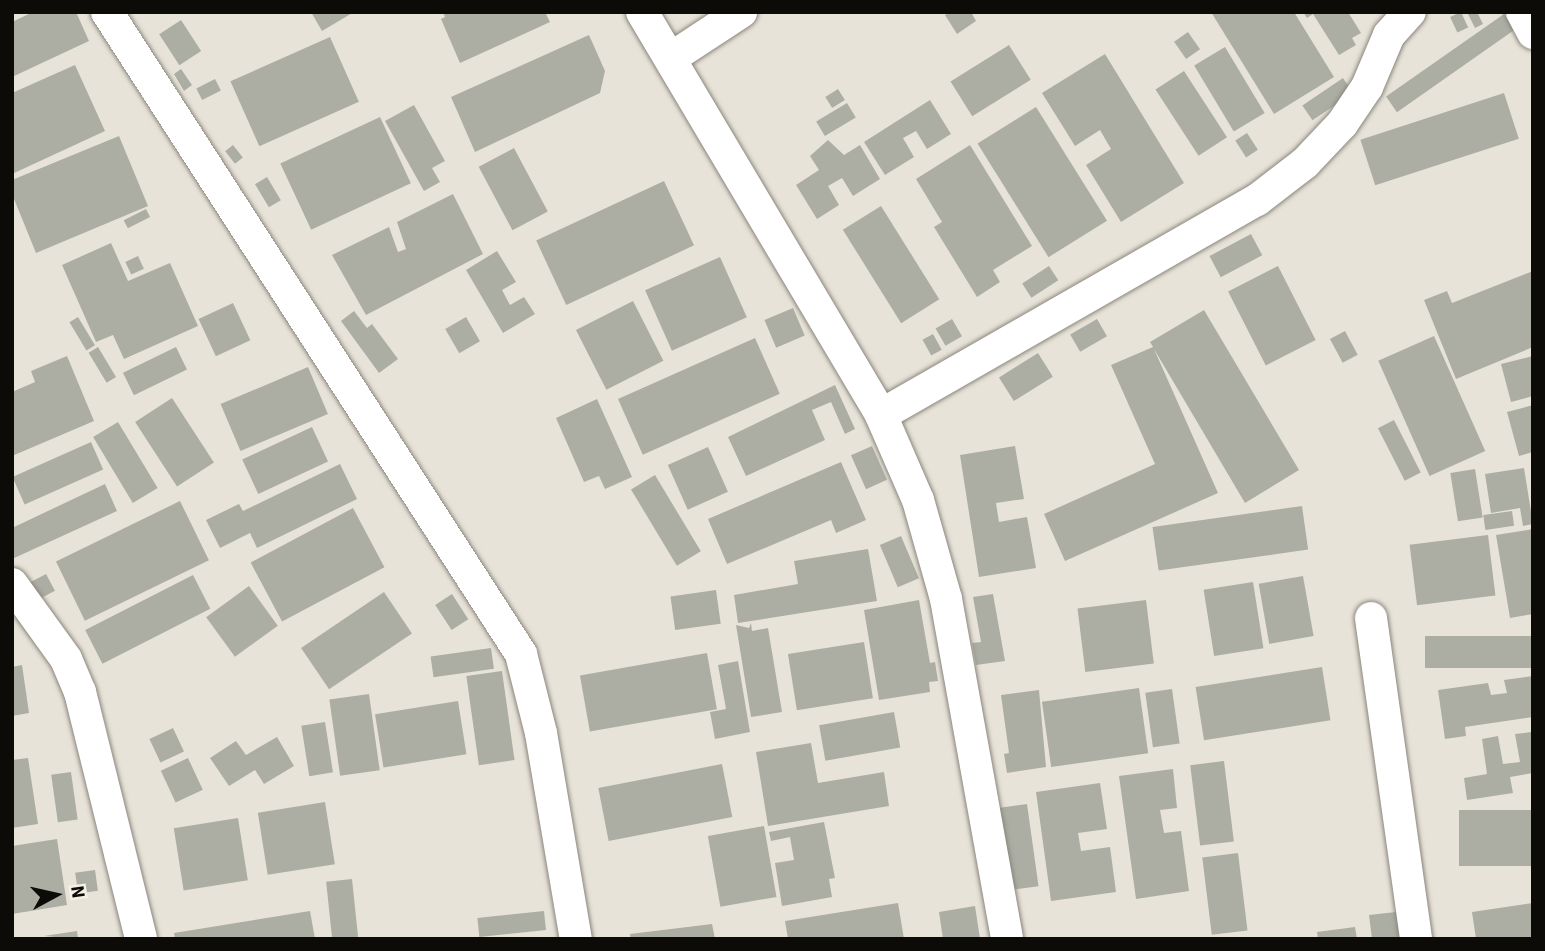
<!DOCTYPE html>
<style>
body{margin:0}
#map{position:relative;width:1545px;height:951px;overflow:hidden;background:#e8e3d9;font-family:"Source Sans 3",sans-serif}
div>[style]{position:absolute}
.building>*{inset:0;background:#acaea4;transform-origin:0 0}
.roads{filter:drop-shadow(0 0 2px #8a867d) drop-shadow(0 0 2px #8a867d)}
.minor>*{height:32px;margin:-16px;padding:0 16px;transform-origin:16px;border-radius:16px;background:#fff}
span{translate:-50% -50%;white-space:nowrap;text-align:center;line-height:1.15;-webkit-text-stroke:5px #f5f0e6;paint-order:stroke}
.frame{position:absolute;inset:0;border:14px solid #0d0b08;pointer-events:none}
.north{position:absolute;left:21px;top:860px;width:70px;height:70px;-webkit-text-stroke:5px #f5f0e6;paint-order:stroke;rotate:82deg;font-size:19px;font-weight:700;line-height:28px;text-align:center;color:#0d0b08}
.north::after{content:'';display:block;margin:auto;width:24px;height:32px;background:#0d0b08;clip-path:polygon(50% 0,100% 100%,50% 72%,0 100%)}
</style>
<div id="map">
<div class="building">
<div style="clip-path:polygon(33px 12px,76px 12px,89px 41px,12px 77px,12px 22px)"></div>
<div style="clip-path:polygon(311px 12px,354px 12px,322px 31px)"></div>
<div style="clip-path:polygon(443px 12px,545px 12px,550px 22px,460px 63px,441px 19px,445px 17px)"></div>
<div style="clip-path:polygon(950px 12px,971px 12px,976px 21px,957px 34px,945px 15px)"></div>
<div style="clip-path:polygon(1211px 12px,1294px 12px,1334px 77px,1274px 114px)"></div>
<div style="clip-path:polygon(1303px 12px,1348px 12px,1361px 33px,1352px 38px,1356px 45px,1339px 55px,1313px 14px,1307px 18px)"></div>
<div style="left:1461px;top:12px;width:17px;height:12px;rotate:65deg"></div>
<div style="clip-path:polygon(1467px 12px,1477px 12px,1483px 24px,1475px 28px)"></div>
<div style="left:1504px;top:14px;width:19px;height:144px;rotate:55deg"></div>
<div style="left:181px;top:20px;width:37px;height:26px;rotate:57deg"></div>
<div style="left:1188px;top:32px;width:21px;height:17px;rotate:55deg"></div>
<div style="clip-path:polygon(589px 35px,605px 71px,600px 93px,475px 152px,451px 97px)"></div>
<div style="left:330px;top:37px;width:71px;height:109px;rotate:66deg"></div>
<div style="left:1009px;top:45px;width:41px;height:69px;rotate:58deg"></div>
<div style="left:1225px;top:47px;width:77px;height:36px;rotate:59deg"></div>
<div style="clip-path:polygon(1105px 54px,1184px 183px,1121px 222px,1086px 165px,1111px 149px,1100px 130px,1075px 146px,1042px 93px)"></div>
<div style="clip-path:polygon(75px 65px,105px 131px,12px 174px,12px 93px)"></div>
<div style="clip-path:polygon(181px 69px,192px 85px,184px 91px,174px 74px)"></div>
<div style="left:1184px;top:71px;width:79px;height:34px;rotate:57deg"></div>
<div style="left:1343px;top:78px;width:18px;height:49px;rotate:56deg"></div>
<div style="left:215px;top:79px;width:13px;height:21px;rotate:63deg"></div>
<div style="left:838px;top:89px;width:13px;height:15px;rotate:58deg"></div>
<div style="left:1504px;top:93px;width:48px;height:151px;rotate:72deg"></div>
<div style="clip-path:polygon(930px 100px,951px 134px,927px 149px,916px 131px,903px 138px,914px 157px,885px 175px,864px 142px)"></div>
<div style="left:847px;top:103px;width:17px;height:36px;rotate:59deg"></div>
<div style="clip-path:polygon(414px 105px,445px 161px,432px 168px,440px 182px,424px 191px,385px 121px)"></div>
<div style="left:1036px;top:107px;width:134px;height:69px;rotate:58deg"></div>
<div style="left:380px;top:117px;width:73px;height:110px;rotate:65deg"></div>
<div style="left:1247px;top:133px;width:20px;height:14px;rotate:57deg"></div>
<div style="clip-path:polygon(119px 136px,148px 206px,36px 253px,12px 194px,12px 180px)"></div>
<div style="clip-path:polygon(828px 140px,844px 155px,860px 145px,880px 179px,853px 196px,842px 178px,828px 186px,839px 205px,817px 219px,796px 185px,819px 170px,810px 156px)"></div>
<div style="left:233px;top:145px;width:16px;height:10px;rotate:52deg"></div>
<div style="clip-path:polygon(970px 145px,1032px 246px,993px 270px,1000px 282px,977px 297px,934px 227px,942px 222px,916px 179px)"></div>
<div style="left:514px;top:148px;width:72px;height:40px;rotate:62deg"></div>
<div style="left:267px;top:177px;width:27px;height:14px;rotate:59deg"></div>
<div style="left:664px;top:181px;width:71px;height:141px;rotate:65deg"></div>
<div style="clip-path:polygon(453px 194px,483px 254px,366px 315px,332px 255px,389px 227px,398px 252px,406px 249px,397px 222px)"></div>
<div style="left:881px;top:206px;width:110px;height:45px;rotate:58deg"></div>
<div style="left:146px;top:209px;width:9px;height:25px;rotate:63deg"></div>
<div style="left:1251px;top:234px;width:24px;height:47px;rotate:62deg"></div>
<div style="clip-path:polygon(111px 243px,128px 281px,170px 263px,198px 326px,124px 359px,113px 335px,96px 342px,62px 265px)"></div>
<div style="clip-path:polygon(497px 251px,516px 282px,502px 290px,510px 305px,524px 297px,535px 314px,503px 333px,466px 270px)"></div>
<div style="left:138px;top:256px;width:14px;height:14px;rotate:65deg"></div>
<div style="left:720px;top:257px;width:66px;height:82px;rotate:66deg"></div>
<div style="left:1049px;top:266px;width:17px;height:32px;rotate:57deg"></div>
<div style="left:1278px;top:266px;width:83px;height:56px;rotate:63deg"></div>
<div style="clip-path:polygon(1533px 271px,1533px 347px,1456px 379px,1424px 300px,1447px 291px,1452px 303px)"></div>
<div style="left:633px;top:301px;width:67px;height:64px;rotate:63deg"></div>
<div style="left:233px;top:303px;width:41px;height:38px;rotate:65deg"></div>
<div style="left:793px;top:308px;width:30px;height:31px;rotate:67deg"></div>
<div style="clip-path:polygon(1204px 310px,1299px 470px,1245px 503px,1154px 349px,1218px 493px,1065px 561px,1044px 514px,1155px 464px,1111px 365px,1153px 347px,1150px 342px)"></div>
<div style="clip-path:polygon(354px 311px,367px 328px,372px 324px,398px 359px,379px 373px,341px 321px)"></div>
<div style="left:78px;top:317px;width:33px;height:10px;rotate:59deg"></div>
<div style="left:466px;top:317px;width:28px;height:24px;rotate:60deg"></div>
<div style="left:952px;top:319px;width:20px;height:19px;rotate:60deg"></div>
<div style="left:1097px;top:319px;width:20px;height:31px;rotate:60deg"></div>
<div style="left:1345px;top:331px;width:27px;height:17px;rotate:62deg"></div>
<div style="left:933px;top:334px;width:18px;height:12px;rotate:61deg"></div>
<div style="left:1434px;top:336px;width:126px;height:61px;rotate:66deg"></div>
<div style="left:755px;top:338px;width:61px;height:150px;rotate:66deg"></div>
<div style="left:98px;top:347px;width:35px;height:11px;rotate:59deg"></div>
<div style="left:176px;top:347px;width:25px;height:59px;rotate:64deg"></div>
<div style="left:1038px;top:353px;width:28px;height:46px;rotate:58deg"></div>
<div style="clip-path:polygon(67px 356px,94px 421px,12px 456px,12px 392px,35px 382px,31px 371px)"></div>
<div style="clip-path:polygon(1533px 356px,1533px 396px,1511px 402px,1501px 364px)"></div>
<div style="left:308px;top:367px;width:51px;height:95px;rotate:67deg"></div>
<div style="clip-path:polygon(835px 385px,855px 429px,845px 434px,831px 402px,812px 410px,825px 440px,746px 476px,728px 437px)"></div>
<div style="left:172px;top:398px;width:77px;height:44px;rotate:57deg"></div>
<div style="clip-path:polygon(597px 399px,632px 477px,605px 489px,599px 476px,584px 482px,556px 418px)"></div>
<div style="clip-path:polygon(1533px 405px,1533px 452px,1519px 456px,1507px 412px)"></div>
<div style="left:1394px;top:420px;width:59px;height:18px;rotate:63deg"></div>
<div style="left:118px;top:422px;width:77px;height:29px;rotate:59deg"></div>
<div style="left:312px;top:427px;width:38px;height:77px;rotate:65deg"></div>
<div style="left:91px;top:442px;width:30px;height:86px;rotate:66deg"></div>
<div style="left:872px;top:446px;width:37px;height:23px;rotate:66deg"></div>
<div style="clip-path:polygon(1015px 446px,1024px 499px,996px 503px,999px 522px,1027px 517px,1036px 568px,979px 577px,960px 455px)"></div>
<div style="left:708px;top:447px;width:49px;height:44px;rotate:66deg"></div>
<div style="clip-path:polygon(841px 462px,866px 520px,836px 533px,831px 520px,727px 564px,708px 519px)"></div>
<div style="clip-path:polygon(340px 464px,357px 499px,257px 548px,250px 533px,220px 548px,206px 520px,239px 504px,243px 511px)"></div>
<div style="clip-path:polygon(1524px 468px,1533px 524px,1523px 526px,1520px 508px,1491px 513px,1485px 474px)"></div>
<div style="left:1475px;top:469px;width:49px;height:25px;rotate:81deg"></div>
<div style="left:655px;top:475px;width:89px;height:28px;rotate:59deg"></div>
<div style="clip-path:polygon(105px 484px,117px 511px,12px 559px,12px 528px)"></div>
<div style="left:180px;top:501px;width:66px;height:138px;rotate:64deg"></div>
<div style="left:1302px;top:506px;width:44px;height:151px;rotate:82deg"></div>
<div style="left:353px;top:508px;width:67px;height:116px;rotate:62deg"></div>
<div style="left:1512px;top:511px;width:15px;height:29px;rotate:82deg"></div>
<div style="clip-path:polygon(1533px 529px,1533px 614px,1510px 618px,1496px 535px)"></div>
<div style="left:1488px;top:535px;width:61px;height:79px;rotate:83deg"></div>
<div style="left:901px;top:536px;width:46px;height:23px;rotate:67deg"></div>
<div style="clip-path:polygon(868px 549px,877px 601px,738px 623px,734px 595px,798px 584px,794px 561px)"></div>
<div style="left:46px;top:574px;width:19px;height:21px;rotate:62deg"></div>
<div style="left:193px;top:575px;width:38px;height:121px;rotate:63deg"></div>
<div style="left:1303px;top:576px;width:61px;height:45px;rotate:80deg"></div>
<div style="left:1253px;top:582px;width:67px;height:50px;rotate:81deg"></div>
<div style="left:249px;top:586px;width:49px;height:53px;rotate:54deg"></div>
<div style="left:716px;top:590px;width:34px;height:46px;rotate:82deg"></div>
<div style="left:384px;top:592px;width:50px;height:100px;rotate:56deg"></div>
<div style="left:452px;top:594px;width:30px;height:20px;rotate:57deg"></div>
<div style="clip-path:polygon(993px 594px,1005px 661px,976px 665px,972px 643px,981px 642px,973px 597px)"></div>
<div style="clip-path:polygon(919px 600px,930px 663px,935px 662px,938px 681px,929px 682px,930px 692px,879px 700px,864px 610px)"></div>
<div style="left:1146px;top:600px;width:64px;height:69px;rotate:83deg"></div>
<div style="clip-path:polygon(751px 623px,752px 631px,768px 628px,782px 712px,751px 717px,736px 625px,749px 628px)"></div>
<div style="left:1533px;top:636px;width:32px;height:108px;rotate:90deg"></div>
<div style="left:864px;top:642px;width:57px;height:77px;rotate:81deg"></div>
<div style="left:491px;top:648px;width:21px;height:61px;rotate:82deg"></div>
<div style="left:707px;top:653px;width:57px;height:129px;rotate:80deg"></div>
<div style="clip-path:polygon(738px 661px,750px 732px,715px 739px,710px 712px,726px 709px,718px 665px)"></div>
<div style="clip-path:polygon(22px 665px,29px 713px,12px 716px,12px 667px)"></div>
<div style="left:1322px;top:667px;width:54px;height:128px;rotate:81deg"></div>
<div style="left:502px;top:671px;width:90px;height:36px;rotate:82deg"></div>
<div style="clip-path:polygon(1533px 676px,1533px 717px,1465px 727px,1466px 736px,1445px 739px,1438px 690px,1488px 683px,1491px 695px,1507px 693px,1504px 680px)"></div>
<div style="left:1139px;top:688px;width:66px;height:98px;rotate:82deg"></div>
<div style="left:1172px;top:689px;width:55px;height:27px;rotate:82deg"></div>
<div style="clip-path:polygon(1039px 690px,1046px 767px,1007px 773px,1004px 754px,1009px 753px,1001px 695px)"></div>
<div style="left:369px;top:694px;width:77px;height:40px;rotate:82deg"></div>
<div style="left:458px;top:701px;width:54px;height:84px;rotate:81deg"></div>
<div style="left:894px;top:712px;width:36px;height:76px;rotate:80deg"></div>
<div style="left:325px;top:722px;width:51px;height:24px;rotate:81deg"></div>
<div style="left:173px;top:728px;width:26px;height:26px;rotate:65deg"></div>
<div style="clip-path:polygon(1531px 732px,1533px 773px,1510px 777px,1513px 793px,1467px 800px,1464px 778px,1487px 774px,1482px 739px,1498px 736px,1503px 764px,1520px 762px,1515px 734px)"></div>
<div style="clip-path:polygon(277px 737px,294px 766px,264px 784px,255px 770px,229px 786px,210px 758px,236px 741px,246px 755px)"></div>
<div style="clip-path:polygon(811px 743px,818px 783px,884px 772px,889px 806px,768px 826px,756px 752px)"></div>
<div style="clip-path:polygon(28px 758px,38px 824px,12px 828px,12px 760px)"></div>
<div style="left:188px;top:758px;width:35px;height:30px;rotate:65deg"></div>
<div style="left:1224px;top:761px;width:81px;height:34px;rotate:83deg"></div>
<div style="left:722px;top:764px;width:54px;height:126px;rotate:79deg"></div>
<div style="clip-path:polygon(1173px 769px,1177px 808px,1160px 810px,1164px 833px,1181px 831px,1189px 891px,1136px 899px,1119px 776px)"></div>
<div style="left:71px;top:772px;width:48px;height:20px;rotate:82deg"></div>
<div style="clip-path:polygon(1100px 783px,1107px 829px,1078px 833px,1081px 851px,1110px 847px,1116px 892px,1051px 901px,1036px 792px)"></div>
<div style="left:325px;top:802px;width:63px;height:68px;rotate:81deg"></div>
<div style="left:1027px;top:804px;width:83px;height:29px;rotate:82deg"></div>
<div style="left:1533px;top:810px;width:56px;height:74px;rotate:90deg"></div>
<div style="left:238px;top:818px;width:63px;height:65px;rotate:81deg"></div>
<div style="clip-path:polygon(824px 822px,835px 878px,829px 879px,832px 897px,782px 906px,775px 863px,794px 860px,790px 837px,771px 841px,769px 832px)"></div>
<div style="left:764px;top:826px;width:72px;height:57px;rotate:80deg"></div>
<div style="clip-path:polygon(57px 839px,67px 905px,12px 914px,12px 846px)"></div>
<div style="left:1238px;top:853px;width:78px;height:36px;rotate:83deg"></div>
<div style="left:95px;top:870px;width:21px;height:20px;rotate:82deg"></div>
<div style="left:352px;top:879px;width:58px;height:26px;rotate:84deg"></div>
<div style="clip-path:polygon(898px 903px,904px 939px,788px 939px,785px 921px)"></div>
<div style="clip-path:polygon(1533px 903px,1533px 939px,1476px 939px,1472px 912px)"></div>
<div style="clip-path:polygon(975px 906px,980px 939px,943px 939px,939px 912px)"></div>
<div style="clip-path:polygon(310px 911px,315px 939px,175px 939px,174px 933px)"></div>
<div style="left:544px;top:911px;width:19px;height:67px;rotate:84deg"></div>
<div style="clip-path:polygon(1396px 912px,1400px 939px,1372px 939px,1369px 915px)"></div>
<div style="clip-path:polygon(712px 924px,715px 939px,631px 939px,630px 934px)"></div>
<div style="clip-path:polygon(1355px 927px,1357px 939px,1318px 939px,1317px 932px)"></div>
<div style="clip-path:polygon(77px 931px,78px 939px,44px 936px)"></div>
</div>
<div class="roads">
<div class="minor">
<div style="left:107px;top:12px;width:764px;rotate:57.18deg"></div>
<div style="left:521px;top:654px;width:81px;rotate:75.8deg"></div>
<div style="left:541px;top:733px;width:209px;rotate:80.4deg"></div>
<div style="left:642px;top:12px;width:469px;rotate:59.3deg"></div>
<div style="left:881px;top:415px;width:93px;rotate:66.5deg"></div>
<div style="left:918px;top:500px;width:103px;rotate:74.2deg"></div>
<div style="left:946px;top:599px;width:345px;rotate:79.8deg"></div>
<div style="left:1522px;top:12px;width:24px;rotate:62deg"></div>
<div style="left:671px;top:58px;width:84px;rotate:-33.3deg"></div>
<div style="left:881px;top:415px;width:433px;rotate:-29.8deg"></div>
<div style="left:1257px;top:200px;width:61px;rotate:-37.6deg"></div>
<div style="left:1305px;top:163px;width:54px;rotate:-46.5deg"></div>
<div style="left:1342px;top:124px;width:45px;rotate:-56deg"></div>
<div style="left:1367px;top:87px;width:56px;rotate:-67.1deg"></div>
<div style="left:1389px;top:35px;width:31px;rotate:-48deg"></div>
<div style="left:12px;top:584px;width:92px;rotate:54.2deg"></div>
<div style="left:66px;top:659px;width:36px;rotate:67deg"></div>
<div style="left:80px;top:692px;width:254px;rotate:76.1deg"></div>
<div style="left:1371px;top:618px;width:324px;rotate:82deg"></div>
</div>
</div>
<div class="frame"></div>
<div class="north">N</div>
</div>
